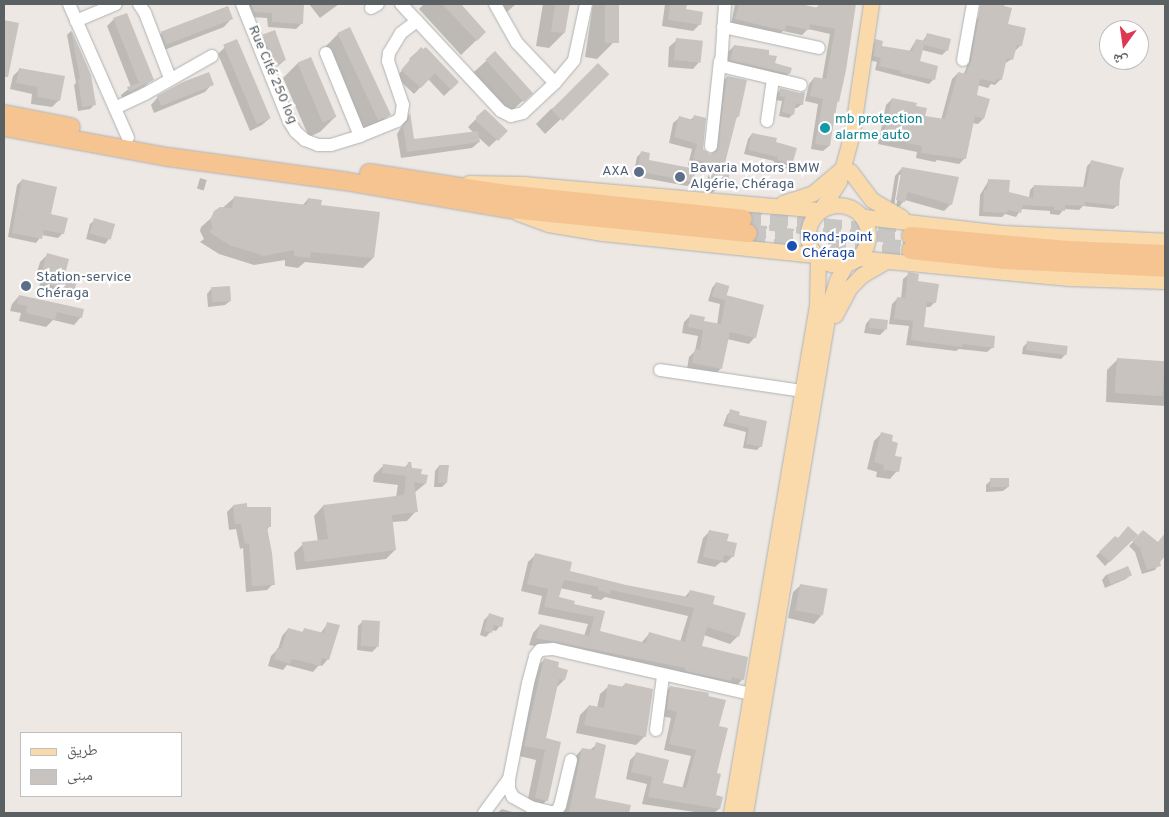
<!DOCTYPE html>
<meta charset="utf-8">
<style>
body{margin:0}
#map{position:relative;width:1169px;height:817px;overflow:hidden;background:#ede8e3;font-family:Overpass,"Noto Naskh Arabic",sans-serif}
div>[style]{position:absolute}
.shadow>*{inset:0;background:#0003;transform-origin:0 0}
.building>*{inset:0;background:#c8c3bf;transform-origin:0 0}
.highway-tunnel>*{height:18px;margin-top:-9px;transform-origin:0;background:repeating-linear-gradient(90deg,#c8c6c3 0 18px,transparent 0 27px)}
.roads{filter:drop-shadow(0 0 1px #aeb2b5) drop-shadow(0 0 1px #aeb2b5)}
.minor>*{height:12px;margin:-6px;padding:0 6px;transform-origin:6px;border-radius:6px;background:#fff}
.major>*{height:15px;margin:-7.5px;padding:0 7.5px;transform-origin:7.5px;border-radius:7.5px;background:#fadaab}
.major>.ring{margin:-7.5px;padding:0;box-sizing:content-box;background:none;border:15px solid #fadaab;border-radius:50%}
.highway>*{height:18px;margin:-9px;padding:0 9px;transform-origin:9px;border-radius:9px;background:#f6c490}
.dots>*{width:14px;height:14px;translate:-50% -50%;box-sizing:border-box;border:2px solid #fff;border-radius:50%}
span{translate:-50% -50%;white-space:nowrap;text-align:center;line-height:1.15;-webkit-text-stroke:4.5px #fff;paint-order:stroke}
.street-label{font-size:14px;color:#5b6063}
.culture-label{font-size:14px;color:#0d838f}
.left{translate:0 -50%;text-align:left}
.service-label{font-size:14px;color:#4e5e75}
.right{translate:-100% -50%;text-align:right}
.transit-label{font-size:14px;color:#164399}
.frame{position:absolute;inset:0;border:5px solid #5b6063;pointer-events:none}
.legend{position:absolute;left:20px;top:732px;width:162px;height:65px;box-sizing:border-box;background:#fff;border:1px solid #bdbfc1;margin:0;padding:6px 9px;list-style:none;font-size:15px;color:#5b6063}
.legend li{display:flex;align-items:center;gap:10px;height:25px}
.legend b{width:25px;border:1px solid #bdbfc1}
.north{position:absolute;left:1099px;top:20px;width:50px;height:50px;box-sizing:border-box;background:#fff;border:1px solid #bdbfc1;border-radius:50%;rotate:194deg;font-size:14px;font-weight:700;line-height:20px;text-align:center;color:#5b6063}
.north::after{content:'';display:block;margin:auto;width:18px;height:22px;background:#df3752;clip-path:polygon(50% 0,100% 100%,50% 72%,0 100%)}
</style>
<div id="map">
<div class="shadow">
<div style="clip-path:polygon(245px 4px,303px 4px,301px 24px,296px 29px,268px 27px,267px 18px,249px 17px)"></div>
<div style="clip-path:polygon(309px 4px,339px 4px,320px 18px)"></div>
<div style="clip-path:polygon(424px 4px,459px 4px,485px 32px,461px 55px,419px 9px)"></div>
<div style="clip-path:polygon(496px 4px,516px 4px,507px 12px,494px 10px)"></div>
<div style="clip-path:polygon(543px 4px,568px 4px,564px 33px,549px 48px,536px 46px)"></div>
<div style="clip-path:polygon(593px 4px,618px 4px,612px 44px,597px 59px,585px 57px)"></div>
<div style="clip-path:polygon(665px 4px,685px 4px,684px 10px,700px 24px,693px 31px,662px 26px)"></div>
<div style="clip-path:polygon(735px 4px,798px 4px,816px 8px,819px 5px,835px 8px,836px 4px,854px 4px,850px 24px,852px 24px,829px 146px,823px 151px,811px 149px,818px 104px,805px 101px,809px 84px,814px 78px,822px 80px,830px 34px,808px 29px,802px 35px,783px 31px,778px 35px,731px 24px)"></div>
<div style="clip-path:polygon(981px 4px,1003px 4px,1006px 25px,1021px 45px,1015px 51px,1012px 59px,1004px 64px,1001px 79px,995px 85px,991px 84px,988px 88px,977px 85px,975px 96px,983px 119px,978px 124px,972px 123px,965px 158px,959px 164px,937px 160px,935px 162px,916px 158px,917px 152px,878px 144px,886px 105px,892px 99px,915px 107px,924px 116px,941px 120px,952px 79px,958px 73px,963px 75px,966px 69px,974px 22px,978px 18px)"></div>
<div style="clip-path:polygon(114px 19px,152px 79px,145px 86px,122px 98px,121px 95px,131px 87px,107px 26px)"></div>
<div style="clip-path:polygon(231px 19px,224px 27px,159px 52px,154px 40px,162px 33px)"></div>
<div style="clip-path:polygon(4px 21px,18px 24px,8px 71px,4px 75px)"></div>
<div style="clip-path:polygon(71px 31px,90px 75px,94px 105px,90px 109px,78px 111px,74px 85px,76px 83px,67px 35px)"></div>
<div style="clip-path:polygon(338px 34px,389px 115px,374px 129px,363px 134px,323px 49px)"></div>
<div style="clip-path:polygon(927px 35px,947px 50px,942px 55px,922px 50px,918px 62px,933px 80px,929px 84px,875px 70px,877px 62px,869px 60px,871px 45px,876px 41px,880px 47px,909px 52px,916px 40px,922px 42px)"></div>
<div style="clip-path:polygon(264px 36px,285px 60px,278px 66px,268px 70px,257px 42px)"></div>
<div style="clip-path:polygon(677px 40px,700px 61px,693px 69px,668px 67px,669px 47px)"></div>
<div style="clip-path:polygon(734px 46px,767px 56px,774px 64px,789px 73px,783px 79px,725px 66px,728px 52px)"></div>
<div style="clip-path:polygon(225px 47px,270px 118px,262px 125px,250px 131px,218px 54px)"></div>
<div style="clip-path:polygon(421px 48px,458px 82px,444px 96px,428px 79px,414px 94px,396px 77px,411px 61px,409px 59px)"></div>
<div style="left:495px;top:53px;width:54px;height:33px;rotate:48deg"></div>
<div style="clip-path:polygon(298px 63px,335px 117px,320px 132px,309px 137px,283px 78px)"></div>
<div style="clip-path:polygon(20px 69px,59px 100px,52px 107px,31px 104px,32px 94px,10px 89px,13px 76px)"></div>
<div style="clip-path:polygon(727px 77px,738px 116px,735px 120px,723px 168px,726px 182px,712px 193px,704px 191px,710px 170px,688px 165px,692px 149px,669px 143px,673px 123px,679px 118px,690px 120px,694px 117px,702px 149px,709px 155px,713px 154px,721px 83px)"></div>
<div style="clip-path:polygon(212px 84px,205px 92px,154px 113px,151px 105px,158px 97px)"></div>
<div style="clip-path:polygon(592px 89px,545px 134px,536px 124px,551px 109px)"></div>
<div style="clip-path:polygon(780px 90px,802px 104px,797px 108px,794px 108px,793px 114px,789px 118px,779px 116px,782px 101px,775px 100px,776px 94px)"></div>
<div style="clip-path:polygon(485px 110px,506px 131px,489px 147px,477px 136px,479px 142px,472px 148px,401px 158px,397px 134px,409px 114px,413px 141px,474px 133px,468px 127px)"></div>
<div style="clip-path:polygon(752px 134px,774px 143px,791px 164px,786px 169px,773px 165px,774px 161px,744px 154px,748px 139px)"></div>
<div style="clip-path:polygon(642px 152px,647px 161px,692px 182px,687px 186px,633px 176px,637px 157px)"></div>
<div style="clip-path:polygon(1092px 161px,1119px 180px,1118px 205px,1113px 209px,1083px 206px,1079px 210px,1064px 209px,1059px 215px,1050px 214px,1050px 211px,1021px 209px,1016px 217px,1005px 214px,1002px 217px,979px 216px,980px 195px,989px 180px,1008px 193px,1029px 198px,1030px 190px,1034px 186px,1083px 188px,1087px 166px)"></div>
<div style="clip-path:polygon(evenodd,902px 168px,951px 204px,944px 211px,905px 200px,897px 209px,890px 207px,895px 176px,902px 168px,899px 175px,902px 175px,896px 207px,894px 206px,899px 175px)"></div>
<div style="left:200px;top:178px;width:7px;height:11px;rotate:16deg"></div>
<div style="clip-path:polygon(22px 180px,63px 233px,58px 238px,42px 235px,36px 243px,8px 237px,17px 185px)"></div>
<div style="clip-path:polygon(235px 197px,302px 206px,308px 199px,320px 206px,373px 258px,363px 268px,305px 262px,298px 268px,285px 266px,285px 260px,254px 265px,219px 254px,200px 242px,204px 239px,200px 231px,201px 227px)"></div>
<div style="clip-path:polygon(95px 220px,109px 239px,105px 244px,86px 239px,90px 224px)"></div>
<div style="clip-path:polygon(47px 255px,73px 291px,66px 298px,38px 291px,41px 280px,35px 279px,40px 262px)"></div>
<div style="clip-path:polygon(909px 274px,935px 302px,930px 307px,925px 307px,923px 329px,993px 347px,987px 352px,959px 349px,956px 351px,906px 345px,909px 326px,889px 324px,892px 304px,897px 299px,901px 299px,903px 279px)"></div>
<div style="clip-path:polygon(716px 283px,727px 286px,723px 300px,727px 296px,755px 337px,749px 344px,727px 339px,721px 368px,715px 375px,687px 369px,689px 357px,695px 351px,698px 336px,682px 333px,684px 322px,690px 316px,703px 322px,717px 325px,720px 304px,708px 301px,712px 288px)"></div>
<div style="clip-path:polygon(211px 289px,230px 301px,225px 305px,208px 307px,207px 294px)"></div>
<div style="clip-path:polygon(19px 296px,81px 317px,74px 325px,53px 320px,46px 327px,19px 321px,21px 313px,10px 311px,12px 304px)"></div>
<div style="clip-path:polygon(870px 319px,885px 330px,880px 335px,864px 333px,866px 324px)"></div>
<div style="clip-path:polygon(1028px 342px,1065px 355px,1061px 359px,1022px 354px,1023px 347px)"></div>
<div style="clip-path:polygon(1117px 360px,1165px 362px,1165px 406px,1106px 402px,1107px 370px)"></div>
<div style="clip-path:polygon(731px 411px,737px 416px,766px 422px,761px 446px,757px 450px,743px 448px,746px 432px,723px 426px,727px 415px)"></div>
<div style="clip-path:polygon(882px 433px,890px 442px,897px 471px,890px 479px,876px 477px,877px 472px,867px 469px,874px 441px)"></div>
<div style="clip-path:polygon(409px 463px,411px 469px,420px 475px,425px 484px,414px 493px,416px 511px,407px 521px,392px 522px,395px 550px,386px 559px,296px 570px,294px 553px,303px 544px,318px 542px,314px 516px,323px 506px,396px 497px,398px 485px,373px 482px,374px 475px,384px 465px,404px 468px)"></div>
<div style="clip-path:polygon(439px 466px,446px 483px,442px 487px,434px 487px,435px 471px)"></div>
<div style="clip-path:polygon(991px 480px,1008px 487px,1003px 491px,986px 492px,986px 485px)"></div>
<div style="clip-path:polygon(233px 506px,246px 508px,269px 527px,267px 530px,273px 584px,267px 590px,246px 592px,243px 548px,240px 549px,236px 529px,229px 530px,227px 512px)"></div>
<div style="clip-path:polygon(710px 531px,733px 556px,726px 563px,721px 562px,715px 567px,697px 563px,703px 538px)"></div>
<div style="clip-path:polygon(1144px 532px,1158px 543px,1165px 536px,1165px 554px,1155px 570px,1142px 574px,1135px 552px,1129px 546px)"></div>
<div style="clip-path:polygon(1136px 535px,1105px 566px,1096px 556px,1115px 537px,1117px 540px)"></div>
<div style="clip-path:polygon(evenodd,535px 555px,568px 572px,626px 586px,684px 598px,690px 591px,712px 605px,738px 636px,730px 644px,704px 635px,700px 647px,743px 679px,736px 686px,529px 645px,533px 633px,540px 625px,584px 636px,588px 624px,538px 614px,542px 596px,521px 591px,528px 562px,535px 555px,560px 588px,592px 595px,591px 598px,601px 600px,605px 597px,688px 616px,680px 642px,649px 634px,641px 643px,599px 632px,604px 612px,573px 605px,558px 598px,560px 588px)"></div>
<div style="clip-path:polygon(1127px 567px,1130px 575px,1126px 579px,1105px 588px,1102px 580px,1106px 575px)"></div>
<div style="clip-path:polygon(801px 585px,821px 616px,814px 624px,788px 618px,793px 592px)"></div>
<div style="clip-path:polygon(489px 615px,500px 626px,496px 631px,492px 630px,486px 637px,480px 635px,484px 620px)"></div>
<div style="clip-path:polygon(363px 621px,377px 647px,372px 652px,357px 650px,358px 626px)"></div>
<div style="clip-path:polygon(328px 623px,328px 659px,322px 666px,319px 665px,313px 672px,287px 665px,283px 670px,268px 666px,271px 656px,278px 649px,282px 636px,288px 629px,301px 633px,305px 629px,320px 634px)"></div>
<div style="clip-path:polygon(544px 660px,557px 668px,564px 680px,555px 689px,545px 739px,559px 742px,547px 800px,537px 810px,526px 808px,536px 760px,515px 755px,534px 669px)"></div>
<div style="clip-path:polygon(625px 684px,645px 736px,636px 745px,576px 733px,580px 715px,589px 706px,597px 708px,600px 694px,609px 686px,621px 688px)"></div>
<div style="clip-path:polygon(670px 687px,708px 694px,717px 727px,715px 796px,719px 809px,714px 813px,701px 813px,642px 804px,647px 784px,626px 779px,630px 760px,637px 753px,662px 784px,682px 789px,691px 756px,664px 750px,671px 718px,661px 716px,664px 694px)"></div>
<div style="clip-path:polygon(597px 744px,594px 799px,630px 813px,563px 813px,575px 757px,582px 749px,590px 750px)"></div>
<div style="clip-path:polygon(502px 809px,516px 813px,497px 813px)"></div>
</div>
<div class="building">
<div style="clip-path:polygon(251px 4px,304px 4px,303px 24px,272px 22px,272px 13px,254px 12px)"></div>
<div style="clip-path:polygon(442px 4px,461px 4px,486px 32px,477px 41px)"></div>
<div style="clip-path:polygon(555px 4px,570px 4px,565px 33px,551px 32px)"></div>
<div style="left:605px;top:4px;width:14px;height:39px"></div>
<div style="clip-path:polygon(670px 4px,687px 4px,686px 9px,703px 12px,701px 25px,668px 20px)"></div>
<div style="clip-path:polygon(739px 4px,800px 4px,818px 8px,819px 4px,856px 4px,846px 70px,839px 102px,837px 101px,830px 146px,815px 144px,823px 99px,810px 96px,814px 77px,826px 79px,835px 29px,810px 24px,809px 30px,786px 25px,785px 31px,735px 19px)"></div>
<div style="clip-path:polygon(981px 4px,1005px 4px,1004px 6px,1012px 8px,1008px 24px,1026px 28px,1022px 46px,1017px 45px,1013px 60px,1007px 58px,1002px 80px,996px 79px,995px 82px,980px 79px,977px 95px,990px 99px,984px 119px,975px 116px,966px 159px,921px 153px,922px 146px,883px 138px,892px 98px,917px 103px,916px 106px,927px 108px,925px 116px,945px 119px,958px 72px,966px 74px,971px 61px)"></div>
<div style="left:228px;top:6px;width:14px;height:72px;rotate:69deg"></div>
<div style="clip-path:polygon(127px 13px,154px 80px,129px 92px,127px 87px,139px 83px,113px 18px)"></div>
<div style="clip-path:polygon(4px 20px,19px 23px,8px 77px,4px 77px)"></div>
<div style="left:350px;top:27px;width:97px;height:14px;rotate:65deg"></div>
<div style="clip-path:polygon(71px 29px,91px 75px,96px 105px,82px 107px,78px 79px,80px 79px)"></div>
<div style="left:275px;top:30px;width:32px;height:13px;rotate:70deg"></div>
<div style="clip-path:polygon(927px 33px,951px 39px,948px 51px,924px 45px,920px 61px,938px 66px,935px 80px,901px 73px,901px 71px,879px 66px,881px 58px,873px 56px,875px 39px,883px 41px,882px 46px,912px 51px,916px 39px,925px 41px)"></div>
<div style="left:676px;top:38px;width:27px;height:22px;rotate:6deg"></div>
<div style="left:237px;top:39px;width:86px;height:15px;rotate:67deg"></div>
<div style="clip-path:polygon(734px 45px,769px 50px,769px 55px,777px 56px,775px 63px,792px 68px,790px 74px,730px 60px)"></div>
<div style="clip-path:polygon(421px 47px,423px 49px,426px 47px,459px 82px,451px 90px,435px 73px,421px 88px,401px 70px)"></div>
<div style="left:495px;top:51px;width:57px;height:13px;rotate:48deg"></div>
<div style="left:311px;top:57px;width:65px;height:15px;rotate:67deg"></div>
<div style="left:598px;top:63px;width:16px;height:66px;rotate:45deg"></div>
<div style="clip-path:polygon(19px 68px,65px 76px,60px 101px,37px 97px,38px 87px,16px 83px)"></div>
<div style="clip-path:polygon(209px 72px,214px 85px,161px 106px,157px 96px,183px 82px)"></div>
<div style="clip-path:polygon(727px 76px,747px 80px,739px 117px,737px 116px,724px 167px,730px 168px,728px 183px,721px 181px,719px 188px,709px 185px,715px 164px,693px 159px,697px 144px,674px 137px,679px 116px,693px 120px,694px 115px,706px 118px,703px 149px,710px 154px,717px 151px)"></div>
<div style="clip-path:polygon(780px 88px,799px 93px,805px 92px,803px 105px,796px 103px,794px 115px,782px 112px,785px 97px,779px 96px)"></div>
<div style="clip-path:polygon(485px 109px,508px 131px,498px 141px,476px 121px,476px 117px)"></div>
<div style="clip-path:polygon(410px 111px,414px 139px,478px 131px,480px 142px,407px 152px,403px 127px,409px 119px)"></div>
<div style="clip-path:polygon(752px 133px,777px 138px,776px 142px,797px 148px,792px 165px,777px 160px,778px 157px,748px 150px)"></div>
<div style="clip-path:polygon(641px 151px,650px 153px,649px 160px,696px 169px,693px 182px,637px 171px)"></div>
<div style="clip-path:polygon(1091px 160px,1124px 168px,1120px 181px,1119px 206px,1085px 202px,1085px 206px,1065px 205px,1065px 211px,1054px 210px,1054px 207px,1023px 205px,1021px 213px,1008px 210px,1007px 213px,983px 212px,984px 190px,987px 190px,988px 179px,1010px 180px,1009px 192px,1033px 198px,1034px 185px,1086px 187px)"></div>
<div style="clip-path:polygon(902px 167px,959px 177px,952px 205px,908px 192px,905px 202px,896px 200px)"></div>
<div style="clip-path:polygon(22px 179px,57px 187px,51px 214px,68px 218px,64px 234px,44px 230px,42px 239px,12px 233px)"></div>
<div style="clip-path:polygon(234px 196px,307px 205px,308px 198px,322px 200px,321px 205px,380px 212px,374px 258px,311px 252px,310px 258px,294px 256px,294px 250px,264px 256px,229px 245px,209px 232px,213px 228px,210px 220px,214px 211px,220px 207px,232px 208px)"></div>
<div style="left:94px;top:218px;width:22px;height:16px;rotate:16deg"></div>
<div style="clip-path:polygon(47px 253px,69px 259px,65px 274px,78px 277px,74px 292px,44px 283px,47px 273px,42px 271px)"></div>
<div style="clip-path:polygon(908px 272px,919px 274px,918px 281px,939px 284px,936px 303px,927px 302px,924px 327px,995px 336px,994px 348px,963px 344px,962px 347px,911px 340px,913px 321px,894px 319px,897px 297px,905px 298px)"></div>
<div style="left:716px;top:282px;width:14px;height:15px;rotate:17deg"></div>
<div style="left:230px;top:286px;width:15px;height:19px;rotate:86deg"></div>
<div style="clip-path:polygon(19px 295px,84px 309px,82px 318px,57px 312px,55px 320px,26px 313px,27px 306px,17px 304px)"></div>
<div style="clip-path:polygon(726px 295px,764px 305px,756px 338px,730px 332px,722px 369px,692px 363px,695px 349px,700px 350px,703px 330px,688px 327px,690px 314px,705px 317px,704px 321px,721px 324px)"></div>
<div style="left:870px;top:318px;width:18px;height:10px;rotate:6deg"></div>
<div style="left:1027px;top:341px;width:41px;height:9px;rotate:7deg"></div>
<div style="left:1117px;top:358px;width:48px;height:35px;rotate:4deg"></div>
<div style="clip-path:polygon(730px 409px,740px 412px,739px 415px,767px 421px,762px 447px,746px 444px,749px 428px,727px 422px)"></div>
<div style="clip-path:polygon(881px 432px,893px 435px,892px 441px,898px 443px,895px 456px,902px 457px,899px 472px,883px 470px,884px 465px,874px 462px)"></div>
<div style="clip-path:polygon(408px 462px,411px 462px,412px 468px,422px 469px,421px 474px,428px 475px,426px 484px,414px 482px,418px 512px,392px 515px,396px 550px,305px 562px,302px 542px,328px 539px,323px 505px,404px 495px,406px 476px,382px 473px,383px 464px,407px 467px)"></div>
<div style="clip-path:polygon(439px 465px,449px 465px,447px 483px,438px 483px)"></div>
<div style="left:1009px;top:478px;width:9px;height:19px;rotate:90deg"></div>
<div style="clip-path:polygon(247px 503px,247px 507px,271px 507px,271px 527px,267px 527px,272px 553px,275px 585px,252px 586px,249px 543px,245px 544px,241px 524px,235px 524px,233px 505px)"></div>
<div style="clip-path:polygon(1128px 526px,1138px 535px,1110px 562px,1099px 552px,1115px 536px,1118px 538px)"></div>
<div style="clip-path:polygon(709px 530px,729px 534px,727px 541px,737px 543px,734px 557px,724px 555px,723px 561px,703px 557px)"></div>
<div style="clip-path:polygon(1143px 530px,1158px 542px,1165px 533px,1165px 556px,1160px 562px,1161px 566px,1147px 570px,1140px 548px,1132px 541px)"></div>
<div style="clip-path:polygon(evenodd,535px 553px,572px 562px,570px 571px,626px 585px,688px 597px,690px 590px,715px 596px,713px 604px,746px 613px,739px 637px,707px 627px,702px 646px,748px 657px,744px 680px,732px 677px,731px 681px,685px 671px,685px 668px,536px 638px,540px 624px,589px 636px,594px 617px,544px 607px,548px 589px,527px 584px,535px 553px,564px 580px,599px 587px,598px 590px,610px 594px,611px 590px,694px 608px,685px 642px,649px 632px,646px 643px,600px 631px,605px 611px,574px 604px,575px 601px,559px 597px,564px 580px)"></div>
<div style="left:1128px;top:566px;width:10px;height:23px;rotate:66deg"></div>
<div style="left:800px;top:584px;width:28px;height:27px;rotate:10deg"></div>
<div style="clip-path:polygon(489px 613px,504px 618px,502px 627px,494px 625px,492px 633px,484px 631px)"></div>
<div style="left:362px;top:620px;width:18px;height:26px;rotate:3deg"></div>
<div style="clip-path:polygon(327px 622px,340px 625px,329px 660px,322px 658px,320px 666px,302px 661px,292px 659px,290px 664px,274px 659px,277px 648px,281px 649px,288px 628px,303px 632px,304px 628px,324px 633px)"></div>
<div style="clip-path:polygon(544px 658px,559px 662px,558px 667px,568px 670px,565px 680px,559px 679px,546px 738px,561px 742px,548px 801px,535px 798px,545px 750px,524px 746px)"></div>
<div style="clip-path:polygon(625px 683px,653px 689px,646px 737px,584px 725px,589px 705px,604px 708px,608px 684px,624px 687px)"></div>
<div style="clip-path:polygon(670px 686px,709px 693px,708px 696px,726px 700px,719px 726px,728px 728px,717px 773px,721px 774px,716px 795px,723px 797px,720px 809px,648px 797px,652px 777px,631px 772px,636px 752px,669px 760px,663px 783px,686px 788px,696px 750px,669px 744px,677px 712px,667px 709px)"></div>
<div style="clip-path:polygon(596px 742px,606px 745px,595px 798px,631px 805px,629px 813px,569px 813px,582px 748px,594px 750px)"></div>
</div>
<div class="highway-tunnel">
<div style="left:743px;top:219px;width:169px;rotate:5.8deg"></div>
<div style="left:748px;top:233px;width:164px;rotate:6deg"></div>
</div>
<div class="roads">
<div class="minor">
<div style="left:69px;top:4px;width:146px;rotate:66.2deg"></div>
<div style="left:139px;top:4px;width:11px;rotate:56deg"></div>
<div style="left:145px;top:13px;width:70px;rotate:69deg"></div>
<div style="left:242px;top:4px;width:126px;rotate:68.1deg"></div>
<div style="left:289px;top:121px;width:13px;rotate:58deg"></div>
<div style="left:296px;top:132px;width:12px;rotate:42deg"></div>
<div style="left:305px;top:140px;width:14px;rotate:21deg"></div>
<div style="left:318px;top:145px;width:13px"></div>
<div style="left:331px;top:145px;width:30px;rotate:-17deg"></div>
<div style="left:360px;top:136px;width:40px;rotate:-22deg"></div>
<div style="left:397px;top:121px;width:6px;rotate:-45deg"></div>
<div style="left:401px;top:117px;width:12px;rotate:-81deg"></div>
<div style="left:403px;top:105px;width:46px;rotate:-108.8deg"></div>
<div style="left:388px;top:61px;width:8px;rotate:-83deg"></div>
<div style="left:389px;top:53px;width:23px;rotate:-59deg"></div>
<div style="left:401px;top:33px;width:20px;rotate:-37deg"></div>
<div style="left:417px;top:21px;width:123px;rotate:47deg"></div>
<div style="left:501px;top:111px;width:11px;rotate:27deg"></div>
<div style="left:511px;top:116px;width:12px;rotate:-14deg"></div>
<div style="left:523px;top:113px;width:44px;rotate:-43.2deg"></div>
<div style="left:555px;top:83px;width:55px;rotate:-133.5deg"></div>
<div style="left:517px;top:43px;width:45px;rotate:-119.4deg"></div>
<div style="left:401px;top:4px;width:23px;rotate:47deg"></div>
<div style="left:725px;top:4px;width:62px;rotate:93.7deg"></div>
<div style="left:721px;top:66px;width:82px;rotate:13.4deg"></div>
<div style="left:371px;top:8px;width:8px;rotate:-30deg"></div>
<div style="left:76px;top:21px;width:43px;rotate:-23deg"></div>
<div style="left:723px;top:27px;width:98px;rotate:12.3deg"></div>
<div style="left:326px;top:53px;width:90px;rotate:67.7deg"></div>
<div style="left:963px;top:60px;width:57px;rotate:-79.9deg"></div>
<div style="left:555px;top:83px;width:30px;rotate:-50deg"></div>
<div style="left:574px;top:60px;width:57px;rotate:-77.9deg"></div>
<div style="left:115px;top:108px;width:33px;rotate:-25deg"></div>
<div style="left:145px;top:94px;width:77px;rotate:-29.6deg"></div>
<div style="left:767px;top:121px;width:42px;rotate:-81.9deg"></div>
<div style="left:711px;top:146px;width:85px;rotate:-84deg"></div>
<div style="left:660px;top:370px;width:144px;rotate:8.4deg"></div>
<div style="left:656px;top:730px;width:54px;rotate:-82.6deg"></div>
<div style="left:571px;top:760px;width:47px;rotate:103.4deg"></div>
<div style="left:560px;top:806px;width:9px;rotate:126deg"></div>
<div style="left:555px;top:813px;width:25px;rotate:-166deg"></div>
<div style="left:531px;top:807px;width:21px;rotate:-151deg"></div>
<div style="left:513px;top:797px;width:9px;rotate:-117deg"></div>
<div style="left:509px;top:789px;width:10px;rotate:-90deg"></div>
<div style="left:509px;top:779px;width:98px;rotate:-78.8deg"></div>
<div style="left:528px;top:683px;width:28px;rotate:-75deg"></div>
<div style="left:535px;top:656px;width:8px;rotate:-50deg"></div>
<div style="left:540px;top:650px;width:13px;rotate:-4deg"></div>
<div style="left:553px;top:649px;width:203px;rotate:12.8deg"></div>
<div style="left:484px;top:813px;width:42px;rotate:-53.7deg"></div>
</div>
<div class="major">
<div style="left:850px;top:171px;width:36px;rotate:53deg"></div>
<div style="left:872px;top:200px;width:34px;rotate:30deg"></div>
<div style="left:469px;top:183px;width:54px;rotate:1.1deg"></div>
<div style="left:523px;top:184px;width:297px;rotate:5deg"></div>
<div style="left:783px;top:203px;width:32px;rotate:-18deg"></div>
<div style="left:813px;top:193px;width:38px;rotate:-40deg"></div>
<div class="ring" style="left:808px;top:205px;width:45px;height:45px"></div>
<div style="left:821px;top:209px;width:33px;rotate:-57deg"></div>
<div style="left:839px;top:181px;width:50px;rotate:-74.8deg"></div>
<div style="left:852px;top:133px;width:130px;rotate:-81.6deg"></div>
<div style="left:518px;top:213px;width:32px;rotate:20deg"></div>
<div style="left:548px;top:224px;width:55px;rotate:9.5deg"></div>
<div style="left:602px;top:233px;width:214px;rotate:5.9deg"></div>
<div style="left:865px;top:217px;width:140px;rotate:6.6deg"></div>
<div style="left:1004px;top:233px;width:161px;rotate:2.8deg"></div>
<div style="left:857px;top:258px;width:213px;rotate:5.4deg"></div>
<div style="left:1069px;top:278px;width:96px;rotate:1.8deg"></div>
<div style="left:835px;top:315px;width:32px;rotate:-62deg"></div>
<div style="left:850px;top:287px;width:17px;rotate:-45deg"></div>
<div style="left:862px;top:275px;width:28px;rotate:-30deg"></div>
<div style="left:731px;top:813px;width:515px;rotate:-80.39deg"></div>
<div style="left:817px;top:305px;width:48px;rotate:-88.8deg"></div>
<div style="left:745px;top:813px;width:514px;rotate:-80.59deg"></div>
<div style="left:829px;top:306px;width:27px;rotate:-73deg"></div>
<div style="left:837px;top:280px;width:18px;rotate:-61deg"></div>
</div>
<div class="highway">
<div style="left:4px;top:114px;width:68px;rotate:11deg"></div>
<div style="left:4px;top:127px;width:167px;rotate:10.4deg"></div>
<div style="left:168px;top:157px;width:178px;rotate:7.8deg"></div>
<div style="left:344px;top:181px;width:168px;rotate:9.6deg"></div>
<div style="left:510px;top:209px;width:239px;rotate:5.8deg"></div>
<div style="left:369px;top:173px;width:140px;rotate:8.7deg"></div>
<div style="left:507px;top:194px;width:237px;rotate:6deg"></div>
<div style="left:911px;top:236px;width:157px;rotate:5.1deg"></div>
<div style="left:1067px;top:250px;width:98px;rotate:2.3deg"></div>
<div style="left:911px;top:250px;width:94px;rotate:6.1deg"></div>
<div style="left:1004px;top:260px;width:161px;rotate:2.8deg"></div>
</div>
</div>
<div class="dots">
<div style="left:825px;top:128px;background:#0f9aa8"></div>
<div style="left:639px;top:172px;background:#5c6f8a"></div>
<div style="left:680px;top:177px;background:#5c6f8a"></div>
<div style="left:792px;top:246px;background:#1a4fb4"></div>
<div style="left:26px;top:286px;background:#5c6f8a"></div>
</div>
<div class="street-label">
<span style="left:272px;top:75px;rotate:67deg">Rue Cité 250 log</span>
</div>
<div class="culture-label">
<span class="left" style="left:835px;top:128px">mb protection<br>alarme auto</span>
</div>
<div class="service-label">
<span class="left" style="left:690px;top:177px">Bavaria Motors BMW<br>Algérie, Chéraga</span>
<span class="right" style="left:629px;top:172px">AXA</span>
<span class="left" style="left:36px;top:286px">Station-service<br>Chéraga</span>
</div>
<div class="transit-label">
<span class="left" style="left:802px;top:246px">Rond-point<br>Chéraga</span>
</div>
<div class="frame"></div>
<ul class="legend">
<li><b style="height:6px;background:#fadaab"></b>طريق</li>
<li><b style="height:14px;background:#c8c3bf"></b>مبنى</li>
</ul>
<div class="north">ش</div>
</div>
